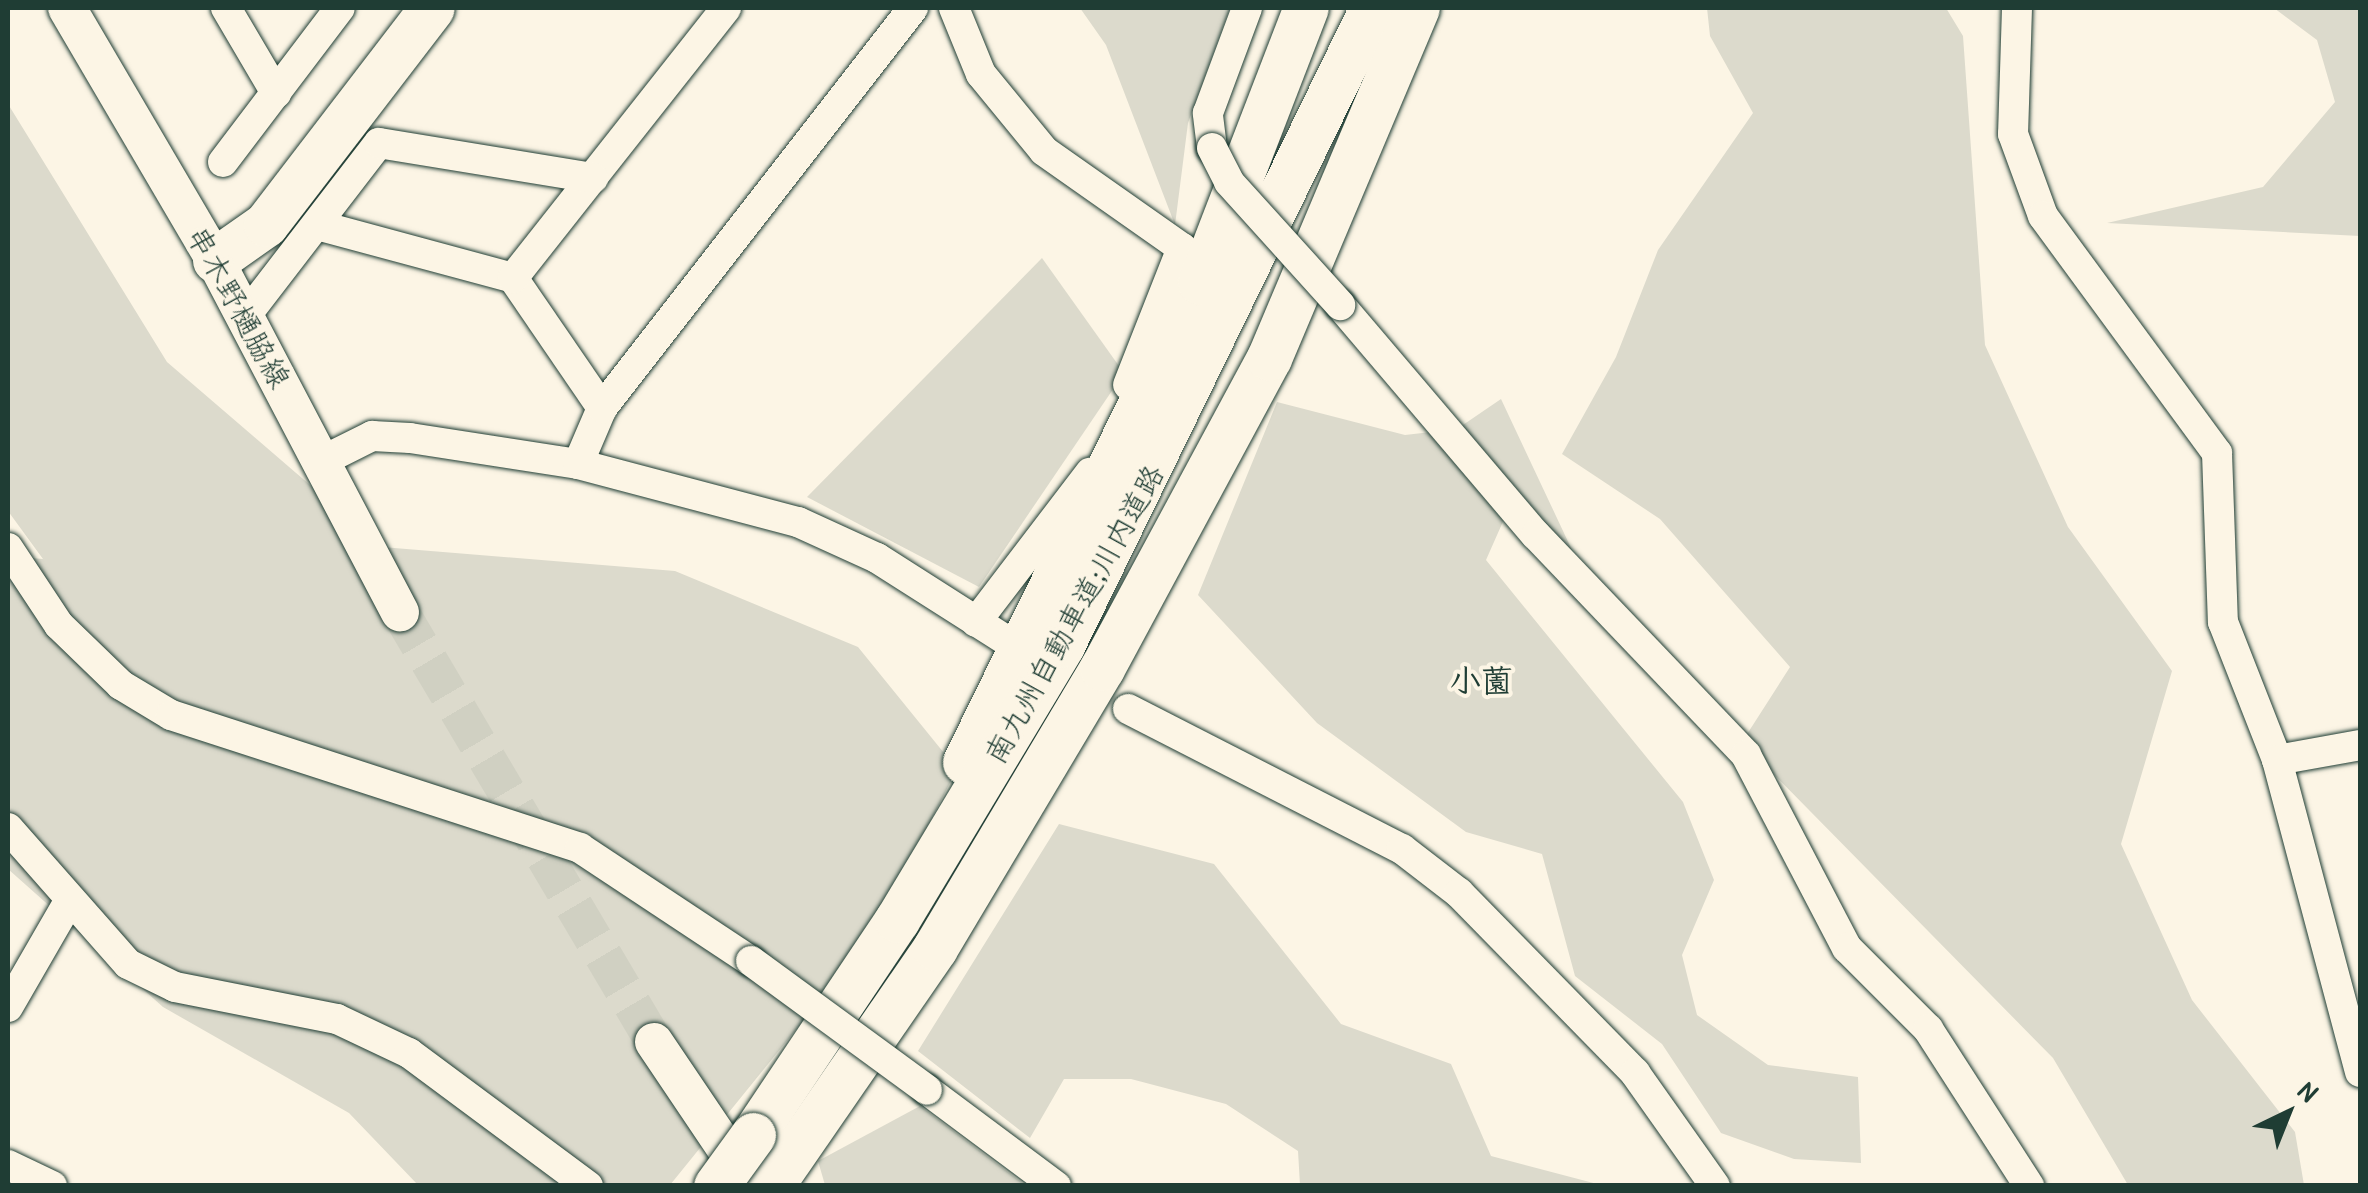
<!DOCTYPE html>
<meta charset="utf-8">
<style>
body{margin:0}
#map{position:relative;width:2368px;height:1193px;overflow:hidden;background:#fcf5e5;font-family:"Patrick Hand","Klee One",sans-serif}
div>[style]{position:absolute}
.green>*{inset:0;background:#dcdacc}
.major-tunnel>*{height:38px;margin-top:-19px;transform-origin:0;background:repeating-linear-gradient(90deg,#d0d0c2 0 38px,transparent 0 57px)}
.roads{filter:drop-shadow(0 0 2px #1f3d34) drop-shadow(0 0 2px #1f3d34)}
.minor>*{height:30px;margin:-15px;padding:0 15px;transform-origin:15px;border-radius:15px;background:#fcf5e5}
.major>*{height:38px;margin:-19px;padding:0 19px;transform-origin:19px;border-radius:19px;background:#fcf5e5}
.highway>*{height:45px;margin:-22.5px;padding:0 22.5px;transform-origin:22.5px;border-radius:22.5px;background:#fcf5e5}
.bridges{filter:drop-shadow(0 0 2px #1f3d34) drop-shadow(0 0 2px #1f3d34)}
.minor-bridge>*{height:30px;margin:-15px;padding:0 15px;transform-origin:15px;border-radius:15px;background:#fcf5e5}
.highway-bridge>*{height:45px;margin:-22.5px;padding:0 22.5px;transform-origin:22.5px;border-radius:22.5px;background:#fcf5e5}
span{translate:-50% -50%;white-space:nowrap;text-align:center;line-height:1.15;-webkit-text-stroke:8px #fcf5e5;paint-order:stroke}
.street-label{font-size:30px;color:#1f3d34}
.neighbourhood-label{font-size:32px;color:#1f3d34;font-weight:700}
.frame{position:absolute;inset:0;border:10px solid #1f3d34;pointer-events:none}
.north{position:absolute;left:2238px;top:1063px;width:100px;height:100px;-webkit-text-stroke:8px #fcf5e5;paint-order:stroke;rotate:43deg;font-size:28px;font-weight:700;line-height:40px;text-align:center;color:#1f3d34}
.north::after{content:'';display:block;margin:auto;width:35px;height:45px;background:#1f3d34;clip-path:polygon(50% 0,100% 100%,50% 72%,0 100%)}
</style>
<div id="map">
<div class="green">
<div style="clip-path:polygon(1080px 8px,1230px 8px,1188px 123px,1175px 225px,1106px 45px)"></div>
<div style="clip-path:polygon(1707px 8px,1946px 8px,1963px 36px,1985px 345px,2068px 527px,2172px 671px,2121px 844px,2192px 1000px,2295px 1132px,2304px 1185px,2128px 1185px,2053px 1058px,1742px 742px,1790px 667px,1660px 519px,1562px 454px,1616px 357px,1658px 250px,1753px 113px,1710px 36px)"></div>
<div style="clip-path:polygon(2274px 8px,2360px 8px,2360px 236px,2107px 223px,2263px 187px,2335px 102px,2317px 40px)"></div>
<div style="clip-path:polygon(8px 104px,167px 362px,382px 547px,675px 571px,858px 647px,957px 769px,871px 937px,670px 1185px,418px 1185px,349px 1113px,163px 1007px,8px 869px,8px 556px,43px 559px,8px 511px)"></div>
<div style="clip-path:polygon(1042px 258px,1124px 373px,979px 587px,807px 497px)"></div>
<div style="clip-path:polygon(1501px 399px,1595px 599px,1505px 517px,1486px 560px,1683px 802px,1714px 880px,1682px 955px,1697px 1015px,1768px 1065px,1858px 1077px,1861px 1163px,1794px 1159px,1721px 1133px,1662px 1044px,1575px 976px,1542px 854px,1466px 832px,1317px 723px,1198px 595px,1277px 402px,1405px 435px,1457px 429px)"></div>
<div style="clip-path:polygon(1059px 824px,1214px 864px,1341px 1024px,1451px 1064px,1491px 1156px,1601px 1185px,1300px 1185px,1298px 1151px,1226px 1104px,1131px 1079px,1064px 1079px,1030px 1138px,918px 1051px)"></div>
<div style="clip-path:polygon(920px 1106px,1025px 1185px,825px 1185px,818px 1161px)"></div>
</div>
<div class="major-tunnel">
<div style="left:400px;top:612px;width:499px;rotate:59.4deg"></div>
</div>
<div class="roads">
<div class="minor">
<div style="left:226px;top:8px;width:99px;rotate:59.5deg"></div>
<div style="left:954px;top:8px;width:71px;rotate:67.8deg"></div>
<div style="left:981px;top:74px;width:99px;rotate:50.7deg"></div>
<div style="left:1044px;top:151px;width:169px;rotate:35.1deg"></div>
<div style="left:1182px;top:248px;width:147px;rotate:111.5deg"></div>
<div style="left:2017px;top:8px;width:126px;rotate:91.8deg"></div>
<div style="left:2013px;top:134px;width:87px;rotate:69.9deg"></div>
<div style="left:2043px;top:216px;width:294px;rotate:53.7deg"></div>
<div style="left:2217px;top:453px;width:169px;rotate:88deg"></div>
<div style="left:2223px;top:622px;width:148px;rotate:68.6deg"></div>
<div style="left:2277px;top:760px;width:323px;rotate:75.1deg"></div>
<div style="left:1212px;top:148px;width:35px;rotate:-97deg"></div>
<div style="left:1208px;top:113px;width:112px;rotate:-69.6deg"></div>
<div style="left:223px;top:162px;width:193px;rotate:-52.8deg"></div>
<div style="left:317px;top:225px;width:203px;rotate:15.1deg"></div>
<div style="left:513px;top:278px;width:158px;rotate:55.6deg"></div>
<div style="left:513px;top:278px;width:344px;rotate:-51.7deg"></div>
<div style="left:1340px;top:305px;width:302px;rotate:49.6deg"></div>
<div style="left:1536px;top:535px;width:304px;rotate:46.3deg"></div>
<div style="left:1746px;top:755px;width:218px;rotate:62.4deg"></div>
<div style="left:1847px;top:948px;width:115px;rotate:45deg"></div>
<div style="left:1928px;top:1029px;width:187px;rotate:57.2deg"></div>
<div style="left:244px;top:318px;width:221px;rotate:-52.4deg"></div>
<div style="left:379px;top:143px;width:217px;rotate:9.3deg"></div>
<div style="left:324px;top:460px;width:54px;rotate:-26.6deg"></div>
<div style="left:372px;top:436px;width:38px;rotate:3deg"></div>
<div style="left:410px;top:438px;width:170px;rotate:8.8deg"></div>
<div style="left:578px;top:464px;width:228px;rotate:14.8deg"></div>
<div style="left:798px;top:522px;width:87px;rotate:24.5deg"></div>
<div style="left:877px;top:558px;width:151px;rotate:32.5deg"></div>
<div style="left:578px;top:464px;width:61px;rotate:-66.8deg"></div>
<div style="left:602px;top:408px;width:507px;rotate:-52.13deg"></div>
<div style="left:8px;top:548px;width:92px;rotate:56.5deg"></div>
<div style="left:59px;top:625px;width:86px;rotate:44.1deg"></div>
<div style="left:121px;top:685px;width:58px;rotate:31deg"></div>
<div style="left:171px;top:715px;width:430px;rotate:18deg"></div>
<div style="left:580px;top:848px;width:205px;rotate:33.5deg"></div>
<div style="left:976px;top:622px;width:188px;rotate:-52.6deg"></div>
<div style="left:1128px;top:709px;width:308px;rotate:27.1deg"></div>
<div style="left:1402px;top:849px;width:72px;rotate:37.7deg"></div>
<div style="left:1459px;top:893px;width:252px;rotate:45.6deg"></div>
<div style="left:1635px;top:1073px;width:138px;rotate:54.7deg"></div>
<div style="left:2277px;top:760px;width:84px;rotate:-10.2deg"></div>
<div style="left:8px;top:828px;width:181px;rotate:48.6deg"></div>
<div style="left:128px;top:964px;width:52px;rotate:26.1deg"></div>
<div style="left:175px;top:987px;width:165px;rotate:11.2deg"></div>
<div style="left:337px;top:1019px;width:80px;rotate:25.3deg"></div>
<div style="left:409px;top:1053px;width:223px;rotate:36.6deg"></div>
<div style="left:8px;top:1007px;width:120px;rotate:-60deg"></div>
<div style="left:927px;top:1090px;width:161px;rotate:36.7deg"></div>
<div style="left:8px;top:1165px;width:49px;rotate:25.5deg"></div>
</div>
<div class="major">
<div style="left:67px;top:8px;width:292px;rotate:59.6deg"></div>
<div style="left:215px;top:260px;width:398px;rotate:62.3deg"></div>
<div style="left:654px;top:1042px;width:174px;rotate:56deg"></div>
</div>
<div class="highway">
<div style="left:215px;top:260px;width:62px;rotate:-35.2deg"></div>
<div style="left:266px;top:224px;width:272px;rotate:-52.5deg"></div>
<div style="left:965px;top:762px;width:534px;rotate:-63.91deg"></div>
<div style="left:1200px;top:282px;width:294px;rotate:-68.9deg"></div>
<div style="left:753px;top:1135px;width:259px;rotate:-56.2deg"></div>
<div style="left:897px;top:920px;width:321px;rotate:-59deg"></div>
<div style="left:1062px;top:645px;width:708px;rotate:-64.05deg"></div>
<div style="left:771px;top:1186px;width:289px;rotate:-55.4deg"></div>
<div style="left:935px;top:948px;width:326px;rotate:-59.2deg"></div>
<div style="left:1102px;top:668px;width:352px;rotate:-61.7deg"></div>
<div style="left:1269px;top:358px;width:380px;rotate:-67.1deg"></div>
</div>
</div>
<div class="bridges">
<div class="minor-bridge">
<div style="left:1212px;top:148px;width:38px;rotate:63deg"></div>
<div style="left:1229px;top:182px;width:166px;rotate:47.9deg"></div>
<div style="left:751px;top:961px;width:218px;rotate:36.2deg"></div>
</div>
<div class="highway-bridge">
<div style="left:716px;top:1186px;width:63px;rotate:-54deg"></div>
</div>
</div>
<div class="street-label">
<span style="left:239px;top:307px;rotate:61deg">串木野樋脇線</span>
<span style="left:1074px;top:614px;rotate:-61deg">南九州自動車道;川内道路</span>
</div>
<div class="neighbourhood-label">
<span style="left:1481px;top:681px">小薗</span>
</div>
<div class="frame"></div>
<div class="north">N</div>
</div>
